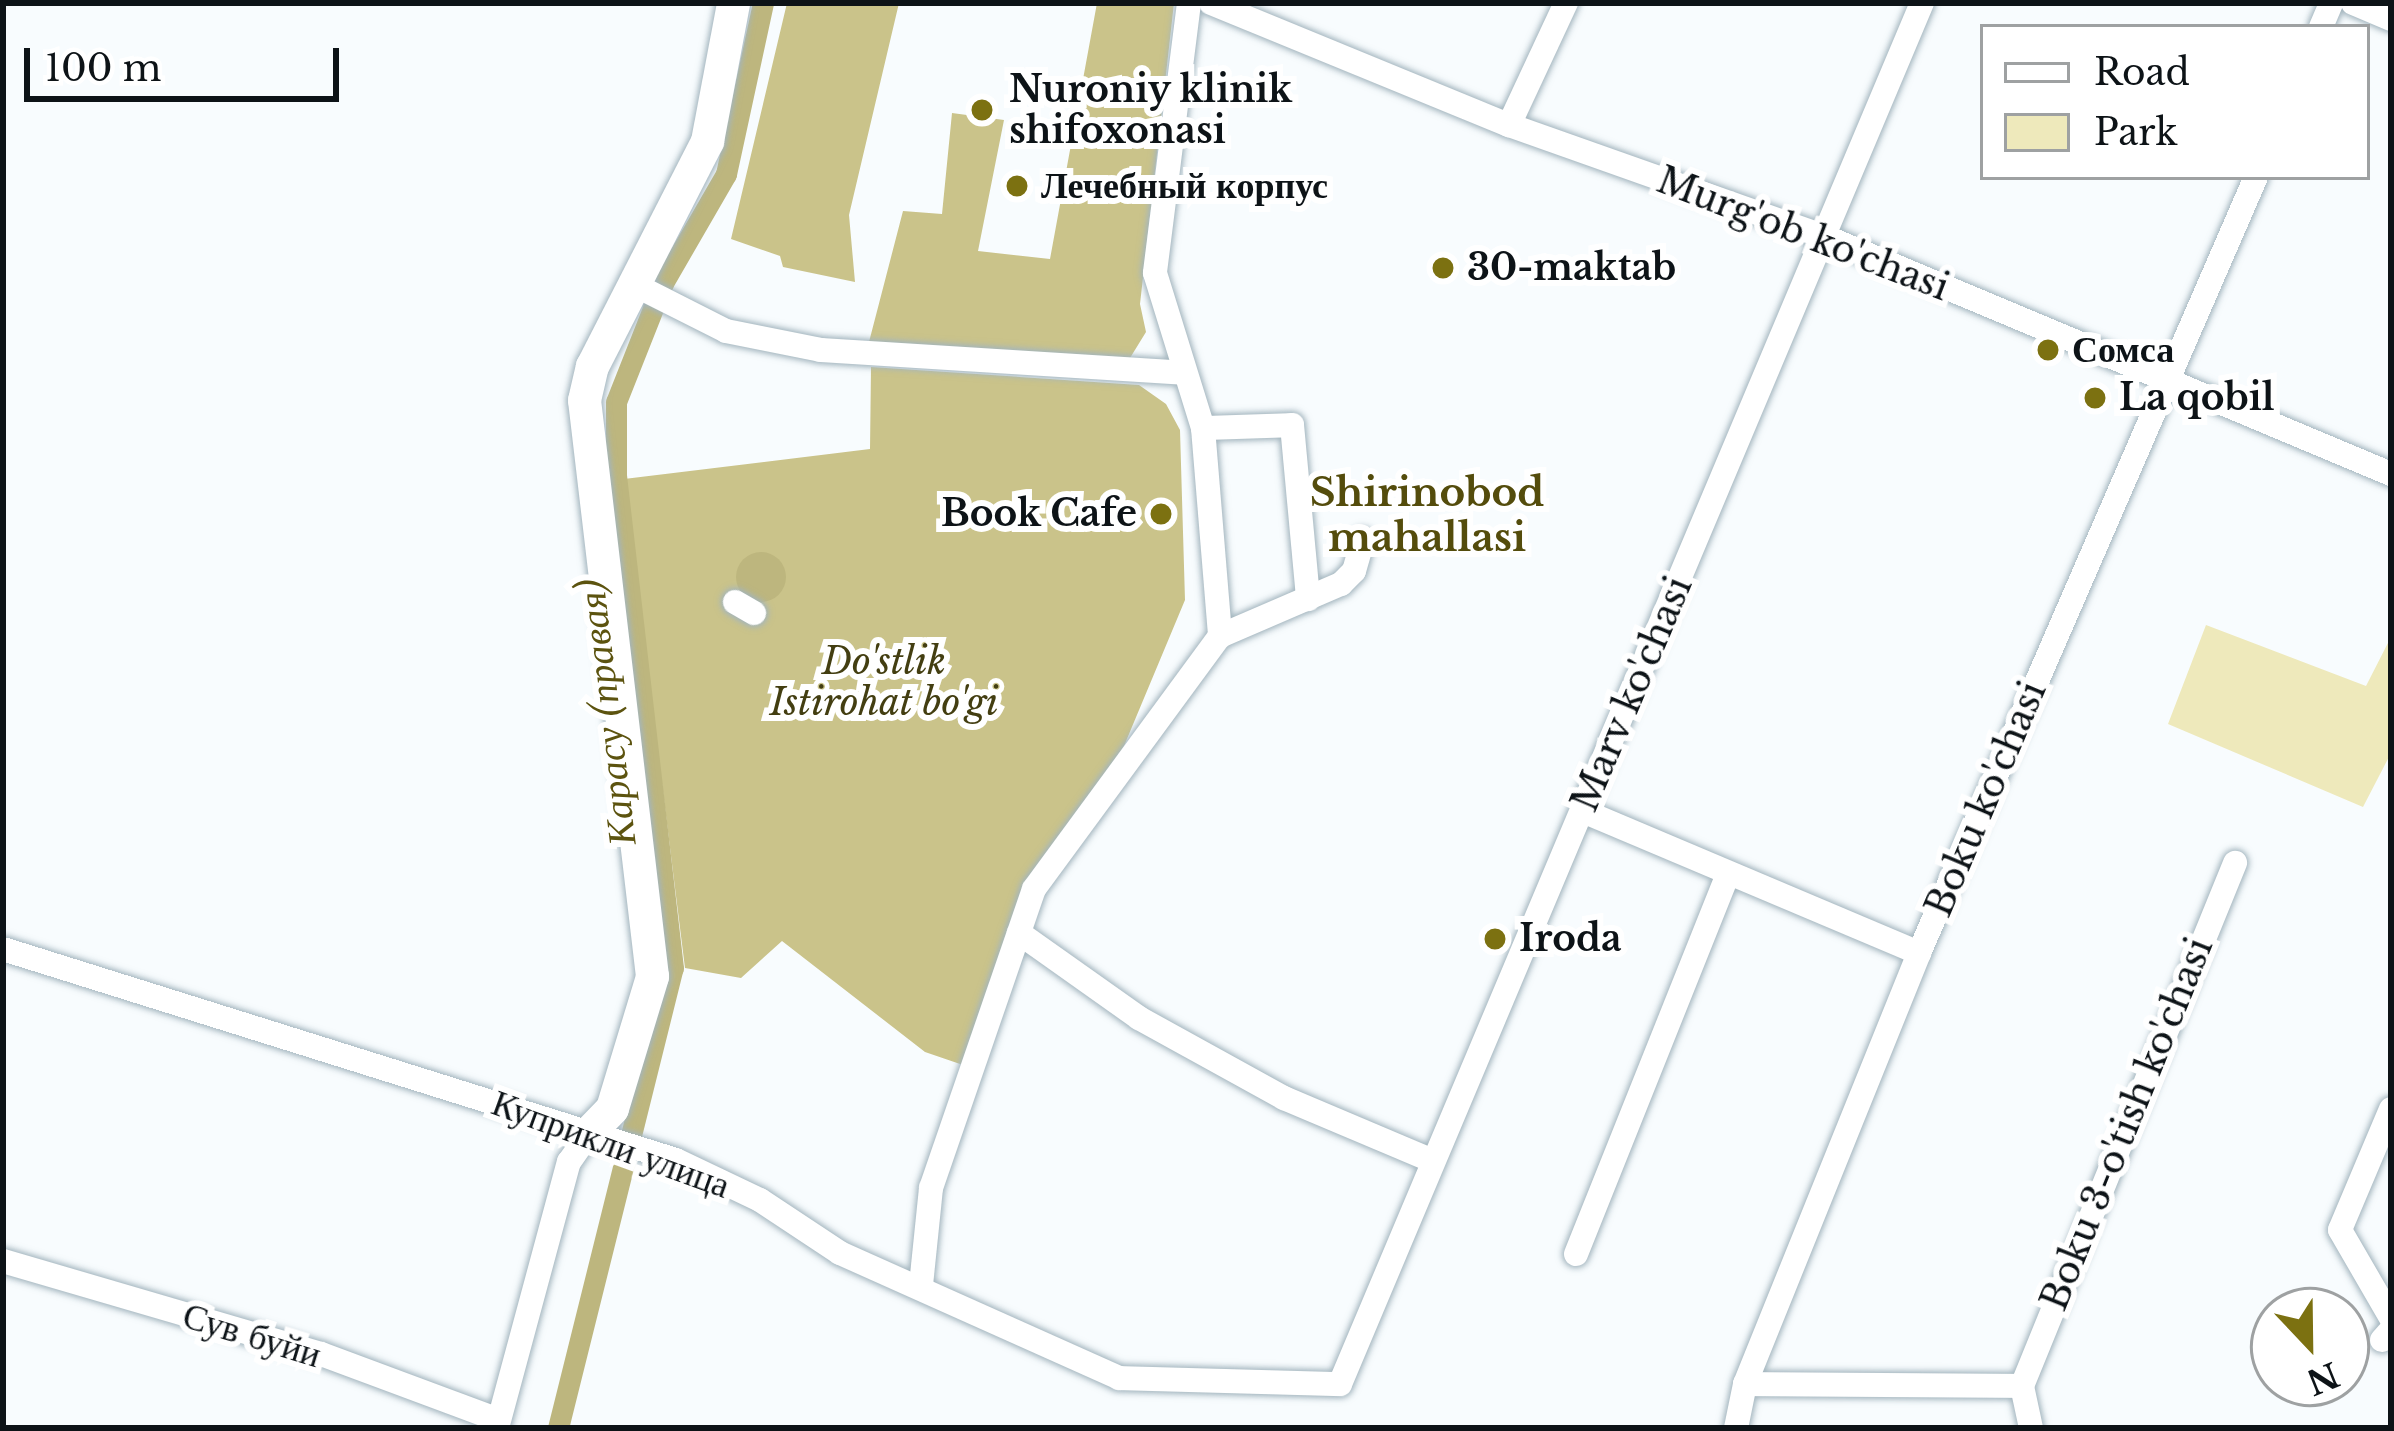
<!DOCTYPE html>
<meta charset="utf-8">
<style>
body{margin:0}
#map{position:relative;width:2394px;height:1431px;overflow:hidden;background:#f8fcfe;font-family:"Libre Baskerville",serif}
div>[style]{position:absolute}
.green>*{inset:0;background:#eee9bb}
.forest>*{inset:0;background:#cac38a}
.water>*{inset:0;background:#bdb67e}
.round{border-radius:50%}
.canal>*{height:21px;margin:-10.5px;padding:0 10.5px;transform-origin:10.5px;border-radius:10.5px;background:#bdb67e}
.roads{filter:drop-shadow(0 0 3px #a3b5be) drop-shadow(0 0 3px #a3b5be)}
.street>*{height:24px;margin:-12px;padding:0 12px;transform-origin:12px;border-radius:12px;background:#fff}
.secondary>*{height:33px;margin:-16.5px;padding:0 16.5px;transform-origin:16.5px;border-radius:16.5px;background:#fff}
.dots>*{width:33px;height:33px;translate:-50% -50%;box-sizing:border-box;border:6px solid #fff;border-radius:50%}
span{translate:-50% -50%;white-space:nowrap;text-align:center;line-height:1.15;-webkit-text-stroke:12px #fff;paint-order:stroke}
.poi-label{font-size:36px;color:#0d1317;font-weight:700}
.left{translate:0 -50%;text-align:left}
.right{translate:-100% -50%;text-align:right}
.street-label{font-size:36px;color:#0d1317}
.park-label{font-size:36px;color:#433e11;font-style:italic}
.neighbourhood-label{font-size:39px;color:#544c0c;font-weight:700}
.water-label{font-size:39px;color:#5c530f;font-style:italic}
.frame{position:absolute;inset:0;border:6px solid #0d1317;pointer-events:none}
.legend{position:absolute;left:1980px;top:24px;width:390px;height:156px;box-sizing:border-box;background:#fff;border:3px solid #9ea1a2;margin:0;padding:15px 21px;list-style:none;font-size:36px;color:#0d1317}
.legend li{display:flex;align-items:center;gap:24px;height:60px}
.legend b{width:60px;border:3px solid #9ea1a2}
.north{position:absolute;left:2250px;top:1287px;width:120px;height:120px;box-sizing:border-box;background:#fff;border:3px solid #9ea1a2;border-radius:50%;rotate:158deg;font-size:33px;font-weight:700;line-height:48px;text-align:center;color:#0d1317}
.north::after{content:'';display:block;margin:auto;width:42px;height:54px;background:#7c7111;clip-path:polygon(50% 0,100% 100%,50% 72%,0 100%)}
.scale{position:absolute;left:24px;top:48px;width:315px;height:54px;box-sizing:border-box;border:6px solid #0d1317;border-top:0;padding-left:15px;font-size:36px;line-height:42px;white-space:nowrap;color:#0d1317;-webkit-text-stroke:9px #fff;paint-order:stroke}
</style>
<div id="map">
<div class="green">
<div style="clip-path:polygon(2206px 625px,2366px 686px,2391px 637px,2391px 753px,2363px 807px,2168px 724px)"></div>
</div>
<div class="forest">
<div style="clip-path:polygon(787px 3px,899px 3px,849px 215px,855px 282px,783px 267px,780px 256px,731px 239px)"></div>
<div style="clip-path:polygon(1097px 3px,1174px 3px,1140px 304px,1146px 332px,1130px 358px,869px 342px,903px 211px,942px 214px,952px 113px,1004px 120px,978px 251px,1050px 259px)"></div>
<div style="clip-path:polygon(871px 367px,1139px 385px,1166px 404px,1180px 430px,1185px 600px,1124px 746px,1025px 889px,963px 1065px,925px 1052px,782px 941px,741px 978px,685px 968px,624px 479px,870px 449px)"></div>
</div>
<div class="water">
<div class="round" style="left:736px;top:552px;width:50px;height:50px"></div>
</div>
<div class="canal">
<div style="left:558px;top:1428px;width:474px;rotate:-76deg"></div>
<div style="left:673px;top:968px;width:497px;rotate:-96.6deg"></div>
<div style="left:616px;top:474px;width:72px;rotate:-90deg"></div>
<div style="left:616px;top:402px;width:128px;rotate:-68.4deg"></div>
<div style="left:663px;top:283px;width:126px;rotate:-60deg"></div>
<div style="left:726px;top:174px;width:175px;rotate:-77.8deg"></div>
</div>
<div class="roads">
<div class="street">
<div style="left:1189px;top:3px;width:272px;rotate:97.2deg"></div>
<div style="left:1155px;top:273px;width:162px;rotate:72.8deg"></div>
<div style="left:1203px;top:428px;width:209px;rotate:85.3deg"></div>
<div style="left:1211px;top:3px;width:322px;rotate:22.3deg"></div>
<div style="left:1509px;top:125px;width:336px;rotate:19.5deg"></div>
<div style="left:1826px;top:237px;width:613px;rotate:22.76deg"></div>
<div style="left:2353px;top:3px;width:41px;rotate:22.8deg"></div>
<div style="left:2321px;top:27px;width:26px;rotate:-67deg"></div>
<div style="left:1509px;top:125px;width:135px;rotate:-65deg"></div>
<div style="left:633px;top:284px;width:104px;rotate:26.8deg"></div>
<div style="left:726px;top:331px;width:97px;rotate:11.3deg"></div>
<div style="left:821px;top:350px;width:363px;rotate:3.6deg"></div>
<div style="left:1203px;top:428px;width:89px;rotate:-1.9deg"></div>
<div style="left:1292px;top:425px;width:175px;rotate:84.7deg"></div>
<div style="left:735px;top:602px;width:22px;rotate:30deg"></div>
<div style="left:1583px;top:811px;width:365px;rotate:22.9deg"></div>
<div style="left:1019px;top:933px;width:147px;rotate:35.3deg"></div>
<div style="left:1139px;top:1018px;width:166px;rotate:28.9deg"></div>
<div style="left:1284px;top:1098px;width:160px;rotate:22.9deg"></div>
<div style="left:3px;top:949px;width:705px;rotate:17.41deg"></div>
<div style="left:676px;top:1160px;width:93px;rotate:25.5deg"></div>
<div style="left:760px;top:1200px;width:96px;rotate:33.5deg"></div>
<div style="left:840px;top:1253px;width:306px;rotate:24.1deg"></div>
<div style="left:1119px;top:1378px;width:221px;rotate:1.6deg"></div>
<div style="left:1340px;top:1384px;width:1499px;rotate:-67.15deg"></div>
<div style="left:2391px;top:1109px;width:131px;rotate:112.9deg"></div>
<div style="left:2340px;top:1230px;width:102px;rotate:59.9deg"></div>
<div style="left:1576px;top:1254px;width:406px;rotate:-68.2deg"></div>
<div style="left:3px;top:1261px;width:331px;rotate:16.3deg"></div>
<div style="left:321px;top:1354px;width:189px;rotate:20.4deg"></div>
<div style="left:921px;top:1285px;width:98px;rotate:-84.1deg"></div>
<div style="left:931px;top:1188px;width:316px;rotate:-71deg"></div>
<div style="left:1034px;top:889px;width:314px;rotate:-53.7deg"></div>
<div style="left:1220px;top:636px;width:132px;rotate:-23.3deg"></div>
<div style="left:1341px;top:584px;width:18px;rotate:-45deg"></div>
<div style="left:1354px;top:571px;width:32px;rotate:-74deg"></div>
<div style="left:2382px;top:1340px;width:13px;rotate:-48deg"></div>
<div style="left:1745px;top:1384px;width:277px;rotate:0.4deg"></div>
<div style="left:497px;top:1428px;width:276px;rotate:-74.9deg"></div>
<div style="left:569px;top:1162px;width:39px;rotate:-55deg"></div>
<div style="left:1736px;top:1428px;width:45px;rotate:-78.4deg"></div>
<div style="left:1745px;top:1384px;width:465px;rotate:-68deg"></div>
<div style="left:1919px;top:953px;width:846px;rotate:-66.53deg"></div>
<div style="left:2031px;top:1428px;width:43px;rotate:-102.1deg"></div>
<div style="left:2022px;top:1386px;width:565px;rotate:-67.84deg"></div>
</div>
<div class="secondary">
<div style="left:591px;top:1130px;width:30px;rotate:-46deg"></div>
<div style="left:612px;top:1108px;width:138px;rotate:-73.1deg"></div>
<div style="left:652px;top:976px;width:580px;rotate:-96.73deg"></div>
<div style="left:584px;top:400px;width:35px;rotate:-77deg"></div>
<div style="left:592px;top:366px;width:253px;rotate:-62.9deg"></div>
<div style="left:707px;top:141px;width:140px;rotate:-79.3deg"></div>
</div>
</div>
<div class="dots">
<div style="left:982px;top:110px;background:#7c7111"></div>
<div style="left:1017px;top:186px;background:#7c7111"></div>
<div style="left:1443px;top:268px;background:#7c7111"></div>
<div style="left:2048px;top:350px;background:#7c7111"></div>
<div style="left:2095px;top:398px;background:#7c7111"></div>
<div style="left:1161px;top:514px;background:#7c7111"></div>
<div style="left:1495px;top:939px;background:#7c7111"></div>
</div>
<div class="poi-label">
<span class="left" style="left:1009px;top:110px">Nuroniy klinik<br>shifoxonasi</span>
<span class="left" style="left:1041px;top:186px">Лечебный корпус</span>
<span class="left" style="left:1467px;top:268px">30-maktab</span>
<span class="left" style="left:2072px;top:350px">Сомса</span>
<span class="left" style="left:2119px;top:398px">La qobil</span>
<span class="right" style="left:1137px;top:514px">Book Cafe</span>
<span class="left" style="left:1519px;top:939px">Iroda</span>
</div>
<div class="street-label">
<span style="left:1803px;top:234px;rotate:21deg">Murg'ob ko'chasi</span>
<span style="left:1632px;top:694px;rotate:-67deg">Marv ko'chasi</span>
<span style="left:1986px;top:799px;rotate:-67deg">Boku ko'chasi</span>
<span style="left:2127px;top:1124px;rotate:-68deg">Boku 3-o'tish ko'chasi</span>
<span style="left:611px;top:1144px;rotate:20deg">Куприкли улица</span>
<span style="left:252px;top:1335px;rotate:17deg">Сув буйи</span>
</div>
<div class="park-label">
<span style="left:884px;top:682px">Do'stlik<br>Istirohat bo'gi</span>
</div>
<div class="neighbourhood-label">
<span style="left:1427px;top:516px">Shirinobod<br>mahallasi</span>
</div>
<div class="water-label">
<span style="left:607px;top:712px;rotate:-97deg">Карасу (правая)</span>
</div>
<div class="frame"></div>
<ul class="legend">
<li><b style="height:15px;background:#fff"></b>Road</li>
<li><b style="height:33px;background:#eee9bb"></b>Park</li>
</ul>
<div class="north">N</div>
<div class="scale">100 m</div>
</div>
